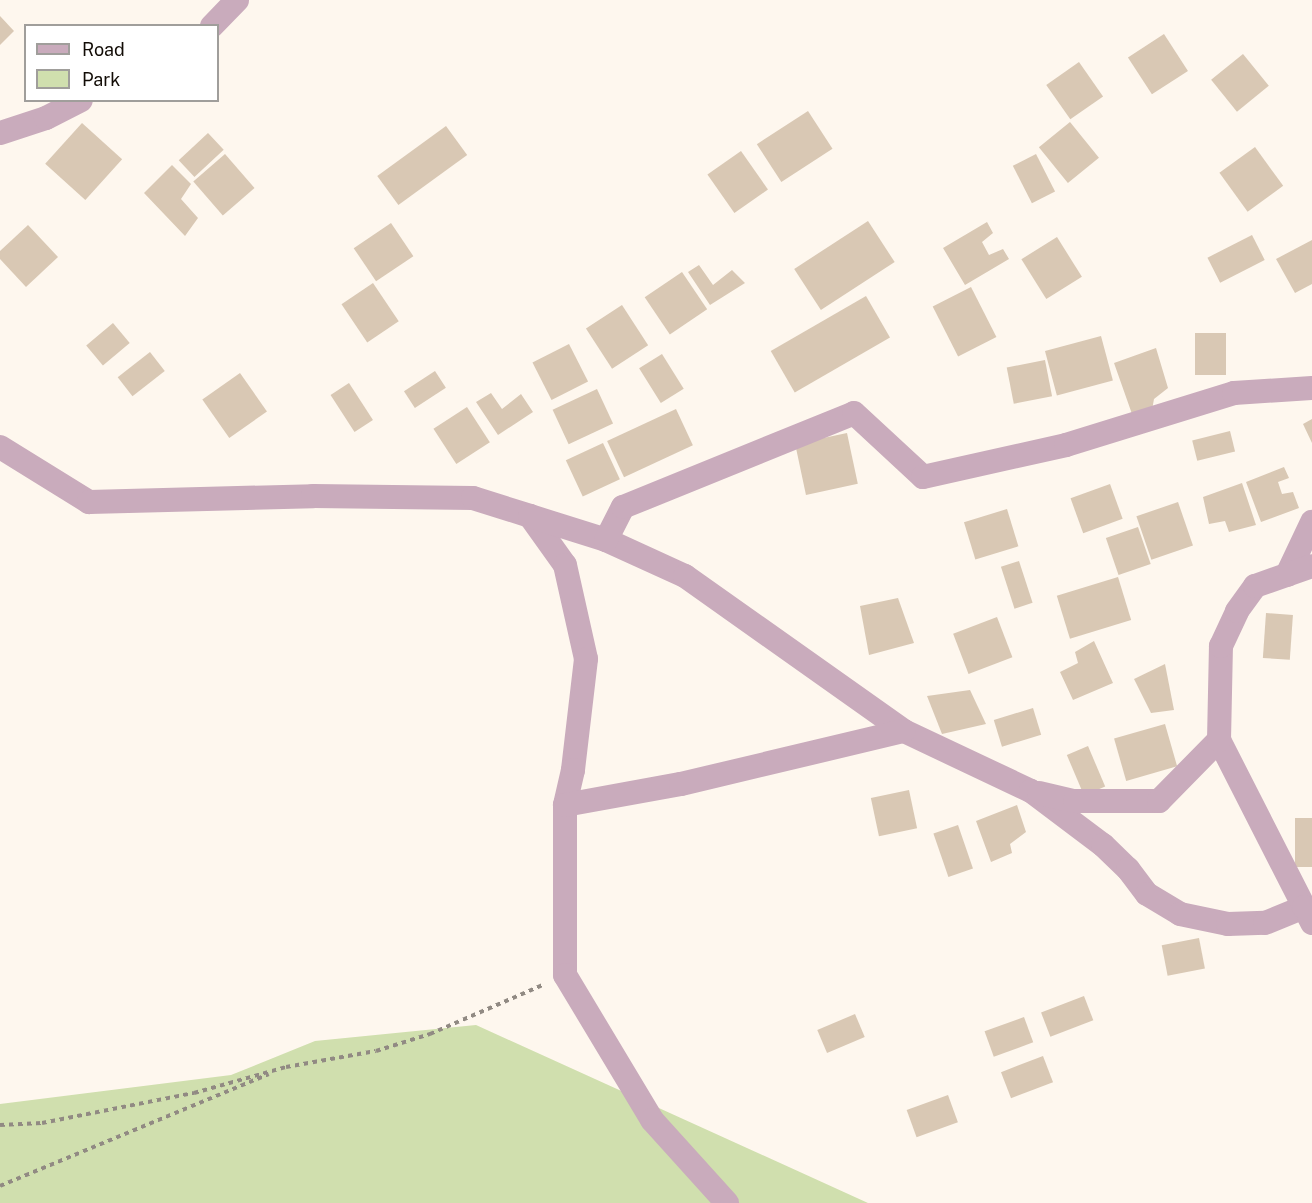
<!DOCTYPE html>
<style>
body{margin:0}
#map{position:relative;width:1312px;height:1203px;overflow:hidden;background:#fef7ee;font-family:"Public Sans",sans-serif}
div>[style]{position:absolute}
.green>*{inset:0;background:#d0dfae}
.building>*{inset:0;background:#d9c8b4;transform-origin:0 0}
.path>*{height:4px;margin-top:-2px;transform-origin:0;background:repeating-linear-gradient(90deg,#918a83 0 4.5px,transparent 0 9px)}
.street>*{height:24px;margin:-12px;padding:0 12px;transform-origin:12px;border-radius:12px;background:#c9abbc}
span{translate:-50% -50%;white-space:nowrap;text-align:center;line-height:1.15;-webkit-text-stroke:6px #fff;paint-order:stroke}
.legend{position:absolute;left:24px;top:24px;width:195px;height:78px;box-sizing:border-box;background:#fff;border:2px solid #a09e9b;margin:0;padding:8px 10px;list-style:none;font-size:18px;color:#120c06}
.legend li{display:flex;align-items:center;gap:12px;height:30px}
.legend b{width:30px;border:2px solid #a09e9b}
</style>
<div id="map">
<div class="green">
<div style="clip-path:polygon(476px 1025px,868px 1203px,0 1203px,0 1104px,231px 1075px,315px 1041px)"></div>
</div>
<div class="building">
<div style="clip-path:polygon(0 16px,14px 31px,0 45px)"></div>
<div style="left:1164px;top:34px;width:44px;height:43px;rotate:57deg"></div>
<div style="left:1243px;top:54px;width:41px;height:41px;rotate:51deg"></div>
<div style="left:1079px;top:62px;width:42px;height:40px;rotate:55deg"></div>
<div style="left:808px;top:111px;width:45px;height:61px;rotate:57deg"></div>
<div style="left:1070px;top:122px;width:46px;height:40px;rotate:51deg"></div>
<div style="left:82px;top:123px;width:54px;height:55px;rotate:42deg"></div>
<div style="left:446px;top:126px;width:36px;height:85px;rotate:54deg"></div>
<div style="left:208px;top:133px;width:23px;height:40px;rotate:47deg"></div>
<div style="left:1255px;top:147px;width:48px;height:44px;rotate:54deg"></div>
<div style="left:741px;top:151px;width:47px;height:41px;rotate:55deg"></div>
<div style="left:225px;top:154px;width:45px;height:42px;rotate:49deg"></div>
<div style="left:1036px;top:154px;width:42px;height:26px;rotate:63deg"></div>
<div style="clip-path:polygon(172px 165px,191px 184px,181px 199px,198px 218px,185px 236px,144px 193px)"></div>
<div style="left:868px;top:221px;width:49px;height:88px;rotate:57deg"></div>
<div style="clip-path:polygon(987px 222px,993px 233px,982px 242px,989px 255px,1003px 249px,1009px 259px,965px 285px,943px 248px)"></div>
<div style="left:391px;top:223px;width:40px;height:45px;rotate:56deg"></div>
<div style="clip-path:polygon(28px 225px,58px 257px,26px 287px,0 259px,0 251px)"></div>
<div style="left:1252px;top:235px;width:28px;height:50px;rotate:63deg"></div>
<div style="left:1057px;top:237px;width:47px;height:42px;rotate:58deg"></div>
<div style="clip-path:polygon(1312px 240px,1312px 284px,1295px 293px,1276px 259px)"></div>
<div style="clip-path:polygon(699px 265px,713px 285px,732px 270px,745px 283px,710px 305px,688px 272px)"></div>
<div style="left:682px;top:272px;width:45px;height:45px;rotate:56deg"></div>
<div style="left:373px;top:283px;width:46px;height:38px;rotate:56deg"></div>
<div style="left:971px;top:287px;width:56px;height:43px;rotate:63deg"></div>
<div style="left:866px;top:296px;width:48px;height:110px;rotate:60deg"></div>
<div style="left:622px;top:305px;width:48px;height:43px;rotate:57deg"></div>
<div style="left:113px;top:323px;width:26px;height:35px;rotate:50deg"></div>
<div style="left:1226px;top:333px;width:42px;height:31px;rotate:90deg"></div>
<div style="left:1101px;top:336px;width:46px;height:58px;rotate:75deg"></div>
<div style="left:569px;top:344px;width:42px;height:41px;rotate:63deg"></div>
<div style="clip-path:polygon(1156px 348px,1168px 388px,1154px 399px,1152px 410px,1132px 414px,1114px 363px)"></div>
<div style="left:150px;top:352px;width:24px;height:41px;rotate:52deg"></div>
<div style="left:662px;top:354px;width:41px;height:27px;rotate:58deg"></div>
<div style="left:1045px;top:360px;width:37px;height:39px;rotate:79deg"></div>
<div style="left:435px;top:371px;width:20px;height:37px;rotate:57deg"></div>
<div style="left:240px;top:373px;width:47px;height:46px;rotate:55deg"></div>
<div style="left:349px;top:383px;width:44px;height:22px;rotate:57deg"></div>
<div style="left:597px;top:389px;width:38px;height:49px;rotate:65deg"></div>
<div style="clip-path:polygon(491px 393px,502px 409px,521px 394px,533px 412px,498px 435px,476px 402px)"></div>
<div style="left:467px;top:407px;width:42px;height:40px;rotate:57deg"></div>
<div style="left:676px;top:409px;width:40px;height:76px;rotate:65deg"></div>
<div style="clip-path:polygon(1312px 419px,1312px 443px,1303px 424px)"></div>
<div style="left:1230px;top:431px;width:21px;height:39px;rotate:76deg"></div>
<div style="left:847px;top:433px;width:52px;height:53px;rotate:78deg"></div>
<div style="left:603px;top:443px;width:40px;height:41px;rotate:65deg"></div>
<div style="clip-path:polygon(1284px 467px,1289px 478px,1278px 482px,1282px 494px,1293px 492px,1299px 508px,1261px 522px,1246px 482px)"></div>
<div style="clip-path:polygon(1242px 483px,1256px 525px,1229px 532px,1225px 521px,1209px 524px,1203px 497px)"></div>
<div style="left:1110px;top:484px;width:37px;height:42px;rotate:70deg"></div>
<div style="left:1178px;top:502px;width:46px;height:44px;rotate:71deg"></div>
<div style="left:1007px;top:509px;width:39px;height:45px;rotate:73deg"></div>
<div style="left:1138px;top:527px;width:39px;height:34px;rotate:71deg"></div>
<div style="left:1019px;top:561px;width:44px;height:19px;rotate:72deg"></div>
<div style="left:1118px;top:577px;width:45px;height:64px;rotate:73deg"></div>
<div style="clip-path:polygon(898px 598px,914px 643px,869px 655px,860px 606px)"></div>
<div style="left:1266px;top:613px;width:27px;height:45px;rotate:4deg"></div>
<div style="left:997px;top:617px;width:43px;height:47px;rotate:69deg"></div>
<div style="clip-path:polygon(1094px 641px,1113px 683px,1073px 700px,1060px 672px,1078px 663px,1075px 652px)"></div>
<div style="clip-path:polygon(1165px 664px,1174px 710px,1151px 713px,1134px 679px)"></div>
<div style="clip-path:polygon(970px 690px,986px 724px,942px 734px,927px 696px)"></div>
<div style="left:1033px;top:708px;width:28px;height:41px;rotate:73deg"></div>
<div style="left:1165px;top:724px;width:44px;height:53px;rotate:74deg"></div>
<div style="left:1088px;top:746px;width:44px;height:23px;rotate:67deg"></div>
<div style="left:909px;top:790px;width:39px;height:39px;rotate:78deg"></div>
<div style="clip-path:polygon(1017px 805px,1026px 832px,1010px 844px,1012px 853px,991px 862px,976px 821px)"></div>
<div style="left:1295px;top:818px;width:17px;height:49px"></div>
<div style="left:958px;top:825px;width:46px;height:26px;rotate:71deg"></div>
<div style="left:1199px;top:938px;width:31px;height:38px;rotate:79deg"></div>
<div style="left:1084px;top:996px;width:26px;height:46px;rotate:69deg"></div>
<div style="left:855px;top:1014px;width:25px;height:41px;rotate:67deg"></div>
<div style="left:1024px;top:1017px;width:27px;height:42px;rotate:70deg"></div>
<div style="left:1043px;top:1056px;width:28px;height:45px;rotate:69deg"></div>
<div style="left:948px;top:1095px;width:29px;height:44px;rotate:70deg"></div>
</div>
<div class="path">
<div style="left:0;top:1125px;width:42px;rotate:-2.7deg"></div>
<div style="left:42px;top:1123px;width:155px;rotate:-11.2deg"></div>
<div style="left:194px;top:1093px;width:96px;rotate:-15.8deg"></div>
<div style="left:286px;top:1067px;width:91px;rotate:-10.1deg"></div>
<div style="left:376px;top:1051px;width:57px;rotate:-17.5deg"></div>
<div style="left:430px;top:1034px;width:125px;rotate:-23.5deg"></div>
<div style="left:0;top:1186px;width:291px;rotate:-22.6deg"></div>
</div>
<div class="street">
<div style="left:212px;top:26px;width:36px;rotate:-46deg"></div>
<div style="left:0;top:133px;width:48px;rotate:-18.1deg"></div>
<div style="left:46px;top:118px;width:39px;rotate:-27deg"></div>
<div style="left:0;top:447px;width:105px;rotate:31.7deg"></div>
<div style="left:89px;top:502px;width:224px;rotate:-1.5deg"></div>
<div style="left:313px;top:496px;width:160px;rotate:0.7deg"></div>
<div style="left:473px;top:498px;width:60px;rotate:17.5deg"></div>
<div style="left:530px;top:516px;width:60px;rotate:54.5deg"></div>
<div style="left:565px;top:565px;width:96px;rotate:77.4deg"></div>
<div style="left:586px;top:659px;width:112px;rotate:96.7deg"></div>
<div style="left:573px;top:770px;width:36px;rotate:103deg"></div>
<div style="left:565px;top:805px;width:170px;rotate:90deg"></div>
<div style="left:565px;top:975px;width:169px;rotate:59deg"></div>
<div style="left:652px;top:1120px;width:112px;rotate:47.9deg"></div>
<div style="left:530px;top:516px;width:80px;rotate:17.5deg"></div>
<div style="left:606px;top:540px;width:87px;rotate:24.5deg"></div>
<div style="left:685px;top:576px;width:268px;rotate:35.3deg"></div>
<div style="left:904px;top:731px;width:140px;rotate:25.3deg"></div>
<div style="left:1031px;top:791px;width:90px;rotate:36.9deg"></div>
<div style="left:1103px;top:845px;width:35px;rotate:44deg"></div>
<div style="left:1128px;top:869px;width:31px;rotate:53deg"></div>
<div style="left:1147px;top:894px;width:39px;rotate:31deg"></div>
<div style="left:1180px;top:914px;width:49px;rotate:11.8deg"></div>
<div style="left:1228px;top:924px;width:37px;rotate:-2deg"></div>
<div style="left:1265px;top:923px;width:42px;rotate:-22.3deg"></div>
<div style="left:1304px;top:907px;width:18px;rotate:63deg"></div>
<div style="left:606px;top:540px;width:37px;rotate:-63deg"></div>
<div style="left:623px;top:507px;width:249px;rotate:-22.1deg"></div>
<div style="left:854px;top:413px;width:94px;rotate:42.8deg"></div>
<div style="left:923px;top:477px;width:147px;rotate:-12.6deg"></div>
<div style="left:1066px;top:445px;width:176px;rotate:-17.2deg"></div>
<div style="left:1234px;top:393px;width:78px;rotate:-3.7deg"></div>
<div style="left:1287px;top:575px;width:59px;rotate:-64.7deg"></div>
<div style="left:1219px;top:740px;width:187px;rotate:63deg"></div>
<div style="left:1304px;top:907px;width:9px;rotate:21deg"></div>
<div style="left:1039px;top:793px;width:37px;rotate:13deg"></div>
<div style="left:1075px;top:801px;width:84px"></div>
<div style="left:1159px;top:801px;width:86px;rotate:-45.5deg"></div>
<div style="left:1219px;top:740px;width:94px;rotate:-88.8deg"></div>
<div style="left:1221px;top:646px;width:38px;rotate:-65deg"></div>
<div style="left:1237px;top:611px;width:31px;rotate:-54deg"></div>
<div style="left:1255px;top:586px;width:60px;rotate:-19.3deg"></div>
<div style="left:565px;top:805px;width:118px;rotate:-10.3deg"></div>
<div style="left:681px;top:784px;width:229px;rotate:-13.4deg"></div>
</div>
<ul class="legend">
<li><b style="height:8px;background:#c9abbc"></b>Road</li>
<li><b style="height:16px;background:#d0dfae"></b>Park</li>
</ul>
</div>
